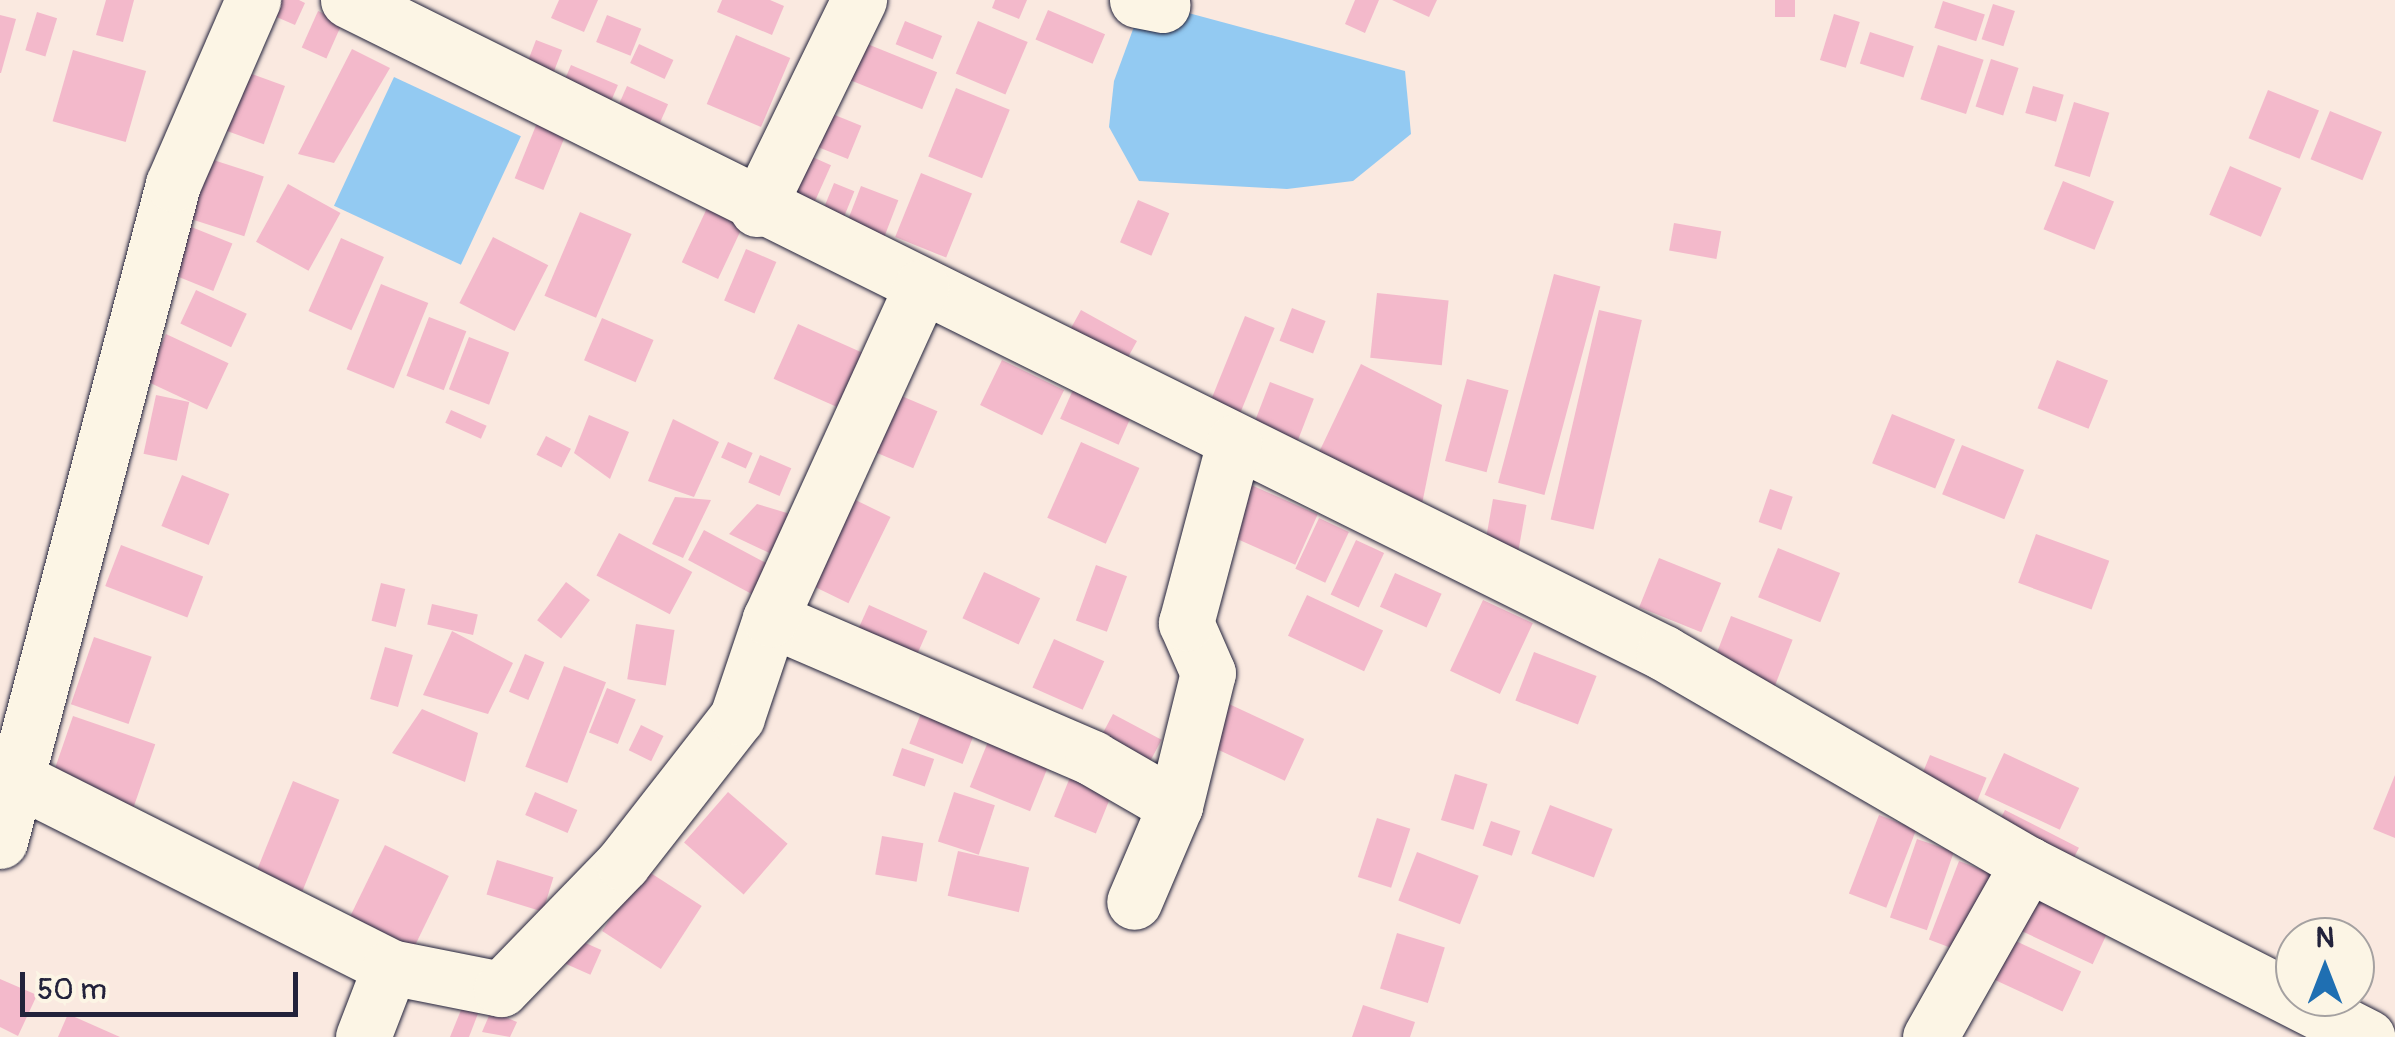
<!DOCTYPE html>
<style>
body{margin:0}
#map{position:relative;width:2395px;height:1037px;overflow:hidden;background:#fae9e0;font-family:Pangolin,sans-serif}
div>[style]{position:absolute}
.water>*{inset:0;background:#93caf2;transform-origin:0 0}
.building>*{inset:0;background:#f3b9cb;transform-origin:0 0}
.roads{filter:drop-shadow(0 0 2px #22223b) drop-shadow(0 0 2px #22223b)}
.minor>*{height:55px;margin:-27.5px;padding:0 27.5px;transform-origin:27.5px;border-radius:27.5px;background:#fcf5e5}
span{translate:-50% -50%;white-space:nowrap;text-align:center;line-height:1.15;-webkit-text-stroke:10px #fcf5e5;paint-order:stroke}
.north{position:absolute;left:2275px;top:917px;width:100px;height:100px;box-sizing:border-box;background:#fcf5e5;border:2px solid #a5a1a1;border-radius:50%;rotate:0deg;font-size:28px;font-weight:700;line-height:40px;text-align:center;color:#22223b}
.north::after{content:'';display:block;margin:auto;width:35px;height:45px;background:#1f6fb2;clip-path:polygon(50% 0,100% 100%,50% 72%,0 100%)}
.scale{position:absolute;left:20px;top:972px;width:278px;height:45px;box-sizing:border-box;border:5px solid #22223b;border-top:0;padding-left:12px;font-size:30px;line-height:35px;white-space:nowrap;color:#22223b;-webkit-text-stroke:8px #fcf5e5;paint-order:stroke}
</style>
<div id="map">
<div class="water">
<div style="clip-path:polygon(1181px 11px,1405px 71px,1411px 134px,1353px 181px,1287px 189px,1139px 181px,1109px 127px,1114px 81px,1139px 13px)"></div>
<div style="left:394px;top:77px;width:140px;height:142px;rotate:25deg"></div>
</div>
<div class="building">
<div style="clip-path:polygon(106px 0,134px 0,123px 42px,96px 35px)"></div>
<div style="clip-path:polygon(262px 0,299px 0,305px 3px,295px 25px,258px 9px)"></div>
<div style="clip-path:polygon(559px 0,598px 0,584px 32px,551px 18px)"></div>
<div style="clip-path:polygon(722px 0,770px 0,784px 6px,772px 35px,717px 12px)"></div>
<div style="clip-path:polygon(995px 0,1027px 0,1019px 19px,992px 8px)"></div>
<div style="clip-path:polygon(1355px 0,1379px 0,1365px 33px,1345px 24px)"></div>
<div style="clip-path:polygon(1392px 0,1437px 0,1429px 17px)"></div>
<div style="left:1775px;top:0;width:20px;height:17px"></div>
<div style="left:1943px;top:1px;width:44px;height:28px;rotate:18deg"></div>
<div style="left:1993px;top:4px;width:23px;height:37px;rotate:18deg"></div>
<div style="left:1048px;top:10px;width:62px;height:32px;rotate:23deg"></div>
<div style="left:318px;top:11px;width:27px;height:40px;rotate:24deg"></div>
<div style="left:37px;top:12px;width:21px;height:40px;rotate:17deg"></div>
<div style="left:1834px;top:14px;width:27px;height:48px;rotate:17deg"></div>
<div style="clip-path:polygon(0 15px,16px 19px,1px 73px,0 73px)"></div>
<div style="left:607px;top:15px;width:37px;height:29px;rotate:22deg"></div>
<div style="left:905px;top:21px;width:40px;height:25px;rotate:22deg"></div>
<div style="left:978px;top:21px;width:54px;height:57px;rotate:23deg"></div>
<div style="left:1870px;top:32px;width:46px;height:33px;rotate:18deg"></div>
<div style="left:736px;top:35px;width:59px;height:75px;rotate:23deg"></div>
<div style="left:850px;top:37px;width:94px;height:40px;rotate:22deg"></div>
<div style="left:536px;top:40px;width:28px;height:43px;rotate:21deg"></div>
<div style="left:639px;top:44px;width:38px;height:21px;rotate:25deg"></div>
<div style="left:1938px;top:45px;width:48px;height:57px;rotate:18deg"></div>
<div style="clip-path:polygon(352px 49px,390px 68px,334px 163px,298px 154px)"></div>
<div style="left:73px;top:50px;width:76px;height:74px;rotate:16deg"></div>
<div style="left:1991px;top:59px;width:29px;height:50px;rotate:18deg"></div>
<div style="left:571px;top:65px;width:51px;height:29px;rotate:23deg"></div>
<div style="left:238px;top:69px;width:50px;height:62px;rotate:20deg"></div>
<div style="left:627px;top:86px;width:45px;height:33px;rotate:24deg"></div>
<div style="left:2033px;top:86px;width:32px;height:28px;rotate:16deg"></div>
<div style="left:956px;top:88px;width:58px;height:74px;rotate:22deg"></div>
<div style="left:2268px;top:90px;width:55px;height:52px;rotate:22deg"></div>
<div style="left:2074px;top:102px;width:37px;height:67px;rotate:17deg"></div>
<div style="left:815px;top:107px;width:50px;height:36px;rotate:22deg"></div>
<div style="left:2330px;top:111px;width:56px;height:52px;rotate:22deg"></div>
<div style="left:539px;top:118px;width:31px;height:65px;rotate:22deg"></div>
<div style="left:799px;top:151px;width:35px;height:57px;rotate:24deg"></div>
<div style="left:201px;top:156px;width:66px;height:63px;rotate:18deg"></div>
<div style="left:2230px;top:166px;width:56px;height:53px;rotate:23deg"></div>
<div style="left:921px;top:173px;width:55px;height:69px;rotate:22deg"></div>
<div style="left:2063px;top:181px;width:55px;height:52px;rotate:22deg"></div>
<div style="left:834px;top:183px;width:22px;height:43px;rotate:22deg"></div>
<div style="left:288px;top:184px;width:60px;height:66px;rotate:29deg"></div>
<div style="left:861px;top:186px;width:40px;height:50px;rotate:21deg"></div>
<div style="left:1138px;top:200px;width:34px;height:46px;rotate:23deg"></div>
<div style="left:708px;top:206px;width:40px;height:62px;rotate:25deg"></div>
<div style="left:580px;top:212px;width:56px;height:91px;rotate:23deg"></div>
<div style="left:174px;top:220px;width:63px;height:51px;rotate:22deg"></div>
<div style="left:1674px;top:223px;width:48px;height:28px;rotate:10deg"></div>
<div style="left:493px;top:237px;width:62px;height:74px;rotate:27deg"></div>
<div style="left:341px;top:238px;width:47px;height:80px;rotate:24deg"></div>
<div style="left:746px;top:249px;width:33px;height:56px;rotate:23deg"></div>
<div style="left:1554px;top:274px;width:48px;height:216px;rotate:15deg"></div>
<div style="left:381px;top:284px;width:51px;height:92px;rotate:22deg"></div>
<div style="left:196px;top:290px;width:56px;height:37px;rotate:25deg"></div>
<div style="left:1377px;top:293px;width:72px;height:65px;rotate:6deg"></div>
<div style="left:1292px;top:308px;width:36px;height:35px;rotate:21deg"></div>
<div style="left:1081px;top:310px;width:64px;height:32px;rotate:29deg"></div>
<div style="left:1599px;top:310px;width:44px;height:215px;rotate:13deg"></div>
<div style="left:1245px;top:316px;width:32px;height:95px;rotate:22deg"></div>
<div style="left:429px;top:317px;width:40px;height:63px;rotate:21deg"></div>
<div style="left:602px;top:318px;width:56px;height:46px;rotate:23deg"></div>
<div style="left:798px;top:324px;width:70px;height:60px;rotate:24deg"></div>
<div style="left:166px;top:334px;width:69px;height:51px;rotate:25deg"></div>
<div style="left:469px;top:337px;width:43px;height:56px;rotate:21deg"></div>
<div style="left:1002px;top:360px;width:69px;height:50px;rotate:26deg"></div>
<div style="left:2057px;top:360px;width:55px;height:52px;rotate:22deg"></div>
<div style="clip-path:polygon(1361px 364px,1442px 405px,1421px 509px,1312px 467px)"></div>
<div style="left:1467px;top:379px;width:43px;height:85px;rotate:15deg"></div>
<div style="left:1270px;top:382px;width:47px;height:49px;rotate:21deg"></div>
<div style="left:1076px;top:383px;width:64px;height:39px;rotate:24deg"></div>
<div style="left:885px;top:389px;width:57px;height:62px;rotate:23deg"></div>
<div style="left:156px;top:395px;width:34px;height:60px;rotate:12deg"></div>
<div style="left:451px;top:410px;width:39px;height:14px;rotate:24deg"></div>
<div style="left:1892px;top:414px;width:68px;height:53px;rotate:22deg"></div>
<div style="clip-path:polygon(589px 415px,629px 432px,610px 479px,574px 453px)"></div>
<div style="clip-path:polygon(673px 419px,719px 442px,694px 497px,648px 481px)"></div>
<div style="left:546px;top:436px;width:28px;height:21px;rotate:27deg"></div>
<div style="left:728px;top:442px;width:27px;height:17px;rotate:24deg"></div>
<div style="left:1081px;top:442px;width:64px;height:83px;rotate:24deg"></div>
<div style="left:1962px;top:445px;width:67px;height:53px;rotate:22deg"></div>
<div style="left:760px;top:455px;width:34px;height:30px;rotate:23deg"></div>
<div style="left:182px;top:475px;width:51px;height:55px;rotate:22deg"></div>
<div style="left:1240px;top:480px;width:85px;height:55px;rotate:24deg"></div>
<div style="left:833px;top:489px;width:64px;height:96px;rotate:26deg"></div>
<div style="left:1770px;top:489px;width:24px;height:35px;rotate:19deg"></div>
<div style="clip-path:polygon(675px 497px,711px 500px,683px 558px,652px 544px)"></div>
<div style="left:1493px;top:499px;width:34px;height:46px;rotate:10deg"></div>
<div style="clip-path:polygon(757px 504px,807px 519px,784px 560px,729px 534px)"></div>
<div style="left:1319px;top:518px;width:33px;height:56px;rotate:25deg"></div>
<div style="left:704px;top:530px;width:78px;height:34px;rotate:28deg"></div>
<div style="left:619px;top:533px;width:83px;height:48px;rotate:28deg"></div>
<div style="left:2036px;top:534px;width:78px;height:52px;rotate:20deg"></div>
<div style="left:1356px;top:540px;width:31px;height:60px;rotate:25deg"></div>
<div style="left:121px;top:545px;width:88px;height:44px;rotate:21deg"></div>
<div style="left:1778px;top:548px;width:67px;height:53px;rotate:22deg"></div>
<div style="left:1659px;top:558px;width:67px;height:53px;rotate:22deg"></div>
<div style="left:1096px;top:565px;width:33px;height:59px;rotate:20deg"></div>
<div style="left:984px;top:572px;width:62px;height:51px;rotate:25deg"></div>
<div style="left:1395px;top:573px;width:51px;height:37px;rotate:24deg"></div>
<div style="left:566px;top:582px;width:30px;height:48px;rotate:37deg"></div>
<div style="left:381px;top:583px;width:25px;height:39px;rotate:14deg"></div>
<div style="left:1307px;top:595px;width:84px;height:45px;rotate:25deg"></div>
<div style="left:1483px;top:600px;width:55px;height:78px;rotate:25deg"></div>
<div style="left:432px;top:604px;width:47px;height:21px;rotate:13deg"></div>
<div style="left:869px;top:605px;width:64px;height:49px;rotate:24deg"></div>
<div style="left:1731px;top:616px;width:66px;height:53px;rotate:21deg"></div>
<div style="left:636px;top:624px;width:39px;height:56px;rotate:9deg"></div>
<div style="clip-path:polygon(452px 631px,513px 663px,488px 714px,423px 695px)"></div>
<div style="left:94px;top:637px;width:61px;height:71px;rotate:19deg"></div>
<div style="left:1054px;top:639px;width:55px;height:53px;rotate:24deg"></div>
<div style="left:385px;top:647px;width:29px;height:54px;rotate:16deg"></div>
<div style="left:1534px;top:652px;width:67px;height:52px;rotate:21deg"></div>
<div style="left:525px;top:654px;width:21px;height:41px;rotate:23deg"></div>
<div style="left:564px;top:666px;width:45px;height:108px;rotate:21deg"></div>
<div style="left:607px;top:688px;width:31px;height:48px;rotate:22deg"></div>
<div style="left:928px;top:695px;width:57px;height:52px;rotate:21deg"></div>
<div style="left:1229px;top:704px;width:83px;height:46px;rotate:25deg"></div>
<div style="clip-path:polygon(422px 709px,478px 733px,465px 782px,392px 753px)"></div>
<div style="left:1113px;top:714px;width:55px;height:42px;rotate:28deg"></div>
<div style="left:73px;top:716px;width:87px;height:69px;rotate:19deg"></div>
<div style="left:996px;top:722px;width:65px;height:70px;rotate:22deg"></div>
<div style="left:641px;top:725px;width:25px;height:28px;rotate:26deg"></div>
<div style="left:902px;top:748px;width:34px;height:29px;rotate:19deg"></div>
<div style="left:2004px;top:753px;width:83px;height:46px;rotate:25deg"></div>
<div style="left:1930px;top:755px;width:61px;height:34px;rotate:22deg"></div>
<div style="left:1077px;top:760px;width:45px;height:61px;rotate:22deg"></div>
<div style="left:1455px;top:774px;width:34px;height:48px;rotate:17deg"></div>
<div style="clip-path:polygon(2395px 775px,2395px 838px,2373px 829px)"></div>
<div style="left:293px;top:781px;width:50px;height:103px;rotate:22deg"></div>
<div style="left:535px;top:792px;width:46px;height:25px;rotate:23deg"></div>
<div style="left:728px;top:792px;width:79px;height:67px;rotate:41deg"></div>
<div style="left:954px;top:792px;width:43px;height:52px;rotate:18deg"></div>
<div style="left:1550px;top:805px;width:67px;height:52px;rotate:21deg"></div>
<div style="left:2005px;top:810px;width:83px;height:32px;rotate:27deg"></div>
<div style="left:1879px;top:815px;width:40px;height:84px;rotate:21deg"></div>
<div style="left:1377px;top:818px;width:35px;height:62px;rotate:18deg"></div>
<div style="left:1491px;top:821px;width:31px;height:26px;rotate:19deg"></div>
<div style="left:882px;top:836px;width:42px;height:39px;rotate:10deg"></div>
<div style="left:1917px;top:839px;width:39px;height:83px;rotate:19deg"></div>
<div style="left:385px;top:845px;width:71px;height:88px;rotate:26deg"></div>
<div style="left:958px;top:851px;width:73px;height:46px;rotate:13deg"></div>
<div style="left:1417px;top:852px;width:66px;height:52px;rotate:21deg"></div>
<div style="left:497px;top:860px;width:59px;height:36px;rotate:17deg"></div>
<div style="left:1959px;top:861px;width:40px;height:84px;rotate:21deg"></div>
<div style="left:643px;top:868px;width:70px;height:75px;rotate:33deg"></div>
<div style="left:2036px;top:887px;width:84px;height:46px;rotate:25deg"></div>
<div style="left:563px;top:933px;width:42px;height:27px;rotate:24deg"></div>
<div style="left:1397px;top:933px;width:50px;height:58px;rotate:17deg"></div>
<div style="left:2005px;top:936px;width:84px;height:44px;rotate:25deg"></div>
<div style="clip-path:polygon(0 979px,37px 995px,18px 1036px,0 1027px)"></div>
<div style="clip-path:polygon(463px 1005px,479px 1011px,469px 1037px,450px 1037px)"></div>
<div style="clip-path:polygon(1363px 1005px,1415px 1022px,1410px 1037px,1352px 1037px)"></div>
<div style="clip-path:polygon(491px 1011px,517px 1022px,510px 1037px,482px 1032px)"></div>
<div style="clip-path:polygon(68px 1014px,120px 1037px,58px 1037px)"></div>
</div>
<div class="roads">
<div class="minor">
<div style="left:348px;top:0;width:1469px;rotate:26.39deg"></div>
<div style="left:1664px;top:653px;width:421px;rotate:30.1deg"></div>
<div style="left:2028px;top:864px;width:381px;rotate:27deg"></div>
<div style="left:1137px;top:0;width:26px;rotate:11deg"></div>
<div style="left:757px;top:209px;width:233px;rotate:-64deg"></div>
<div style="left:770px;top:619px;width:351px;rotate:23.3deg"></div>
<div style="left:1092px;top:758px;width:96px;rotate:30deg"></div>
<div style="left:1175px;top:806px;width:104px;rotate:113.1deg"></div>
<div style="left:17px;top:779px;width:418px;rotate:26.7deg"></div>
<div style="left:390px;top:967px;width:75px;rotate:111.1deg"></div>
<div style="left:1175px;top:806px;width:137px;rotate:-76.1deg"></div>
<div style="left:1208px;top:673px;width:55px;rotate:-113.7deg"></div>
<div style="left:1186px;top:623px;width:187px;rotate:-75.1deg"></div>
<div style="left:0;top:841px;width:679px;rotate:-75.25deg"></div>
<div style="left:173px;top:184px;width:201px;rotate:-66.5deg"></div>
<div style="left:390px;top:967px;width:113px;rotate:11.2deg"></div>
<div style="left:501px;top:989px;width:175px;rotate:-45.9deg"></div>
<div style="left:623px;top:863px;width:185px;rotate:-52deg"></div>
<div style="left:737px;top:717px;width:103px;rotate:-71.4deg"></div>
<div style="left:770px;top:619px;width:365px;rotate:-65.5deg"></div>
<div style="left:1930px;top:1037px;width:199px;rotate:-60.5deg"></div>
</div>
</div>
<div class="north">N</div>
<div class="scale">50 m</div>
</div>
